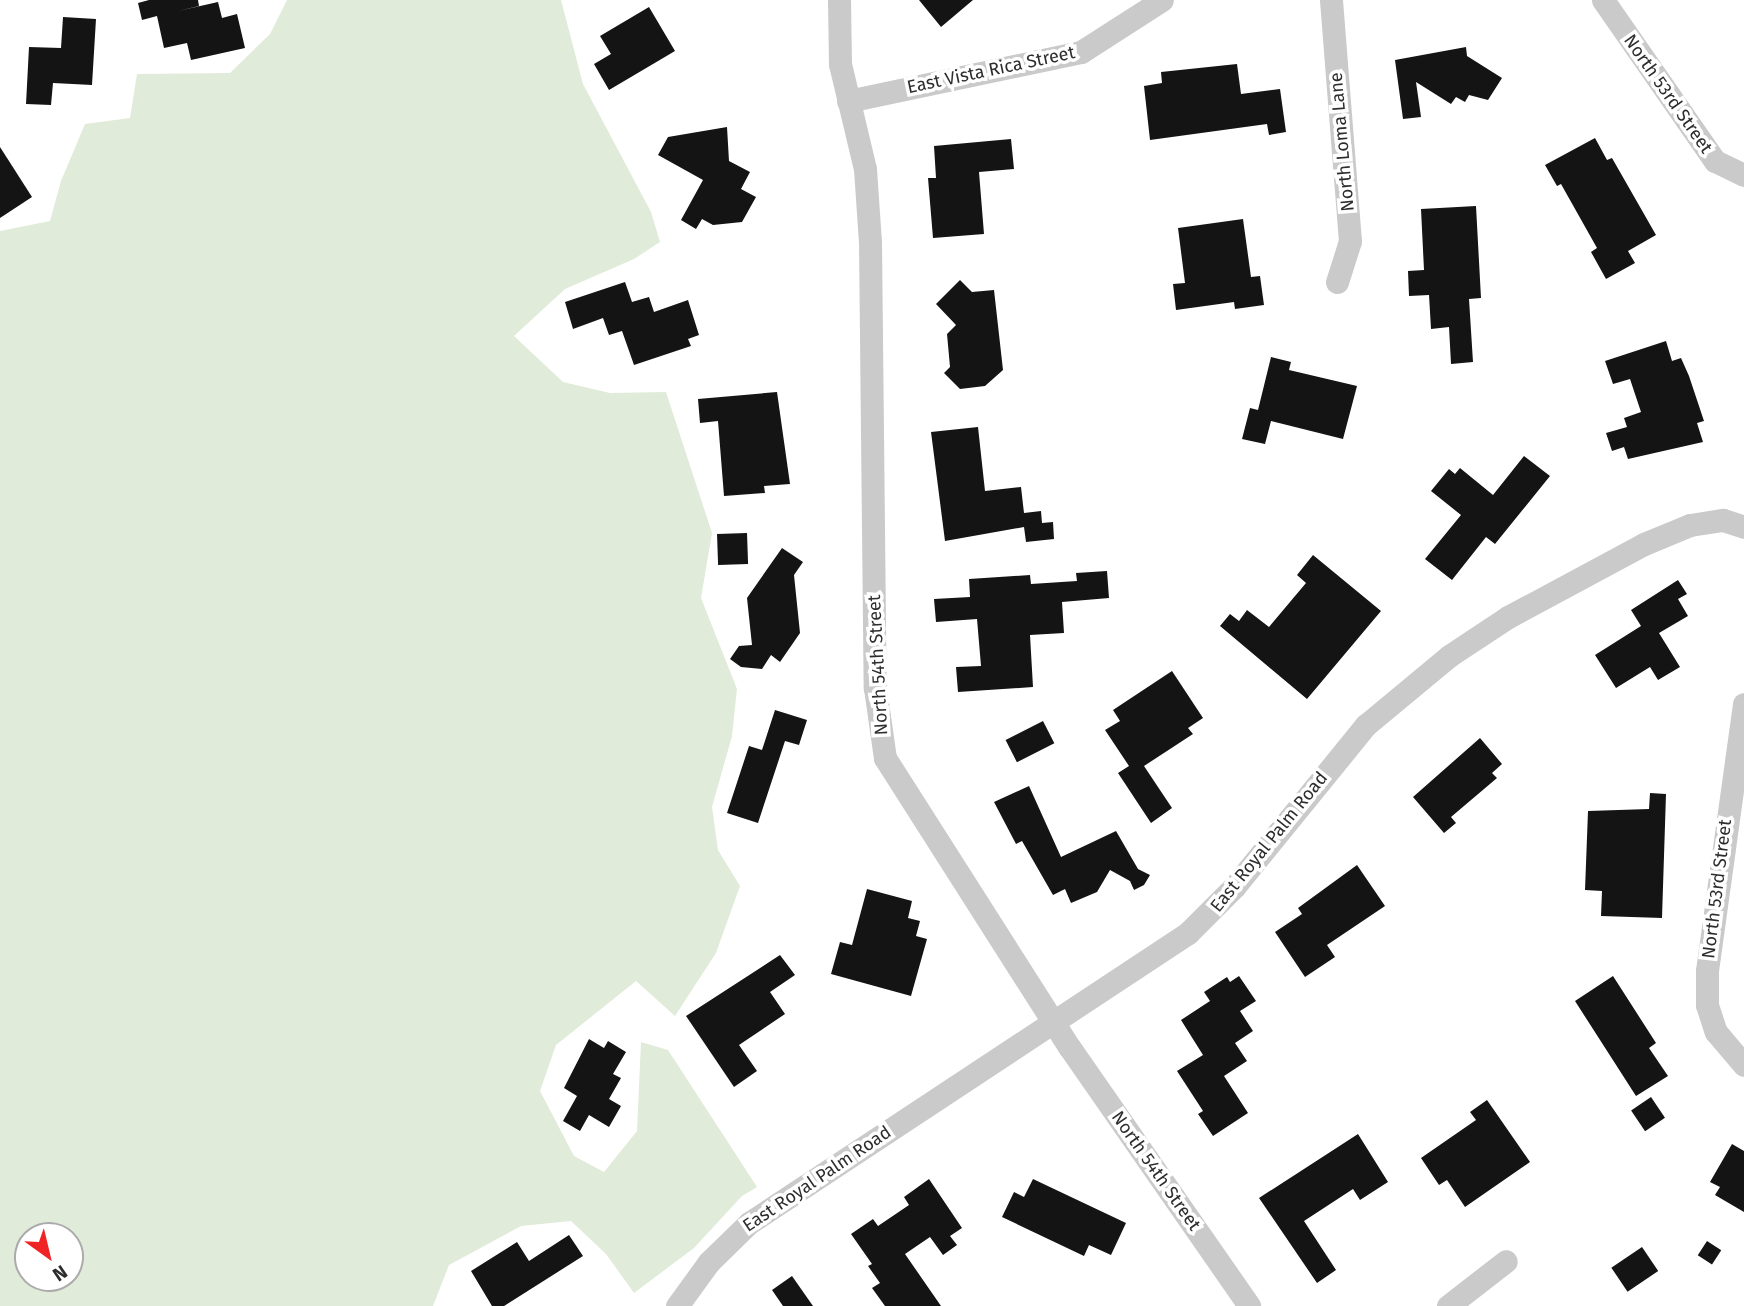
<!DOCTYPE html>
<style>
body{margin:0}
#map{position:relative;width:1744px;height:1306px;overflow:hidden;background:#fff;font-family:"Fira Sans",sans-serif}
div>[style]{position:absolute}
.green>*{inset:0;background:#e1ebd9}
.building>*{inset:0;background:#141414;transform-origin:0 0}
.minor>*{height:23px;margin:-11.5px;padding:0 11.5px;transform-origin:11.5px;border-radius:11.5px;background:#cacaca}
span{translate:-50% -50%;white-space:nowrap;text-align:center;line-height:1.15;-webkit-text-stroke:7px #fff;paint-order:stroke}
.street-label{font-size:18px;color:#2d2d2d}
.north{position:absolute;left:14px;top:1222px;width:70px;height:70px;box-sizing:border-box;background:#fff;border:2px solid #ababab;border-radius:50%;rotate:146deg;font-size:19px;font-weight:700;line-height:28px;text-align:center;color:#2d2d2d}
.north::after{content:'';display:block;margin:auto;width:24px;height:32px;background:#ef2424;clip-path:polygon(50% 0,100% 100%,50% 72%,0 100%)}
</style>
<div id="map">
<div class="green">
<div style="clip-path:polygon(evenodd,287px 0,561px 0,583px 84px,651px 212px,660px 242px,634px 259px,565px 289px,514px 336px,563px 382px,610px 393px,666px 392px,712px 533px,701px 598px,737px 689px,732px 736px,712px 807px,718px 850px,740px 886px,716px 953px,675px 1016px,636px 981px,556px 1045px,540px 1091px,574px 1156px,604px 1172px,637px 1131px,641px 1042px,668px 1050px,757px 1187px,742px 1196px,694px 1248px,634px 1293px,606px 1254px,571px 1221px,521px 1226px,449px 1265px,433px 1306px,0 1306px,0 231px,50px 221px,61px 181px,85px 124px,130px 118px,137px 74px,230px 73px,270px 34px,287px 0,28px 1236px,70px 1236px,70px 1278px,28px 1278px,28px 1236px)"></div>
</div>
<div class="building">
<div style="clip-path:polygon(149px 0,198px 0,199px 6px,178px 11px,218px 2px,222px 18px,237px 14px,245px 48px,191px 60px,187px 43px,164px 48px,157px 16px,142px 20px,138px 3px)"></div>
<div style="clip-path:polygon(919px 0,973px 0,941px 27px)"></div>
<div style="clip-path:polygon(649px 7px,675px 51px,609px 90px,594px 64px,611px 54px,600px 36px)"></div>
<div style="clip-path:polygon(63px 17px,96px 19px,92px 85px,53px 83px,51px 105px,26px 104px,29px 47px,61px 48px)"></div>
<div style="clip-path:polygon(1466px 47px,1467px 56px,1502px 78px,1488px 100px,1469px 95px,1465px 102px,1456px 97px,1451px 104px,1416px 82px,1421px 117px,1403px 119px,1395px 60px)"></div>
<div style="clip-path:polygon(1237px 64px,1241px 94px,1280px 89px,1286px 132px,1269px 135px,1267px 124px,1150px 140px,1144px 86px,1162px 83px,1161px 72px)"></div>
<div style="clip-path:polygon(727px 127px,729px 161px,750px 172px,741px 189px,756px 197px,742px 222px,713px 225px,702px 219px,696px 229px,681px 220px,703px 180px,658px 155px,668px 137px)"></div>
<div style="clip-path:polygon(1595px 138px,1607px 160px,1612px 158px,1656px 235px,1628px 251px,1635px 263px,1606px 279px,1591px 252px,1597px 248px,1561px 184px,1557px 186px,1545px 165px)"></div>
<div style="clip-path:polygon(1011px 139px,1014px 169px,979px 172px,984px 234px,933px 238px,928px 178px,936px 178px,934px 146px)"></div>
<div style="clip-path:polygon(0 147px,32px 197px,0 218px)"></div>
<div style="clip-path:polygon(1476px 206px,1481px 298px,1469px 299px,1473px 362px,1451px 364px,1449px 327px,1431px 329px,1429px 295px,1409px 296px,1408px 271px,1424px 270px,1421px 209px)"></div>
<div style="clip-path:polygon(1243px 219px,1251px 277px,1260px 276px,1264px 305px,1235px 309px,1234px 302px,1176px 310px,1173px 284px,1185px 283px,1178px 228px)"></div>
<div style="clip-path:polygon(960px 280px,972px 292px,994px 290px,1003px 370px,985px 386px,960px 389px,944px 373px,950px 367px,947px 334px,956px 325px,936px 304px)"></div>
<div style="clip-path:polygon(625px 282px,632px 302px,649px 297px,654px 312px,688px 300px,699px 335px,688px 339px,691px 346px,634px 365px,622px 331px,609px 335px,603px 318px,573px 329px,565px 302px)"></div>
<div style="clip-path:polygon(1666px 341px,1672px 361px,1681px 358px,1689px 376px,1704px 421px,1697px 423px,1703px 442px,1628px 459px,1624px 447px,1612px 451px,1606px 433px,1627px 427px,1624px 418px,1641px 412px,1630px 379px,1613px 384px,1605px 361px)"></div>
<div style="clip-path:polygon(1271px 357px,1291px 362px,1289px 370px,1357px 386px,1343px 439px,1271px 421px,1265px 444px,1242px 439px,1250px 408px,1258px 410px)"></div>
<div style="clip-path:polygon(777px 392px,790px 484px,764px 486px,765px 493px,724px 496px,718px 421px,700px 423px,698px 399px)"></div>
<div style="clip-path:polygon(978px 427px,985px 491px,1021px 487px,1024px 513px,1041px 511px,1042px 523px,1053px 522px,1054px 539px,1026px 542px,1024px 527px,945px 541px,931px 432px)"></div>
<div style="clip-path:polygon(1524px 456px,1550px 476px,1495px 544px,1486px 537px,1452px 580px,1425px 559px,1461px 515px,1431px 491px,1449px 469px,1455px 474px,1460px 468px,1493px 495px)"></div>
<div style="left:747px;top:533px;width:31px;height:30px;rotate:88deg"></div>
<div style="clip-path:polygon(782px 548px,803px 562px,794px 575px,800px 633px,780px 662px,771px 655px,762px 669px,741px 667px,730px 659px,739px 646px,752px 645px,747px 598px)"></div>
<div style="clip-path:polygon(1313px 555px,1381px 611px,1307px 699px,1220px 626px,1230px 614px,1239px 621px,1247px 610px,1269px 627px,1306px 583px,1297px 575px)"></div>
<div style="clip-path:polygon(1107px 571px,1109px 598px,1062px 602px,1064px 633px,1030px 635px,1033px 687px,958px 692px,956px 667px,981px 666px,977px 619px,936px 622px,934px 599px,970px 597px,969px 579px,1030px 575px,1031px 584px,1077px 581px,1076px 573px)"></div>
<div style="clip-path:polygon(1678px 580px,1687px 594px,1678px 599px,1688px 616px,1659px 633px,1680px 667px,1658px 680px,1650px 667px,1616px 688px,1595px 655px,1641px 626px,1631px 610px)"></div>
<div style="clip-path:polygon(1172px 671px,1203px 718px,1188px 728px,1193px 734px,1144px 766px,1172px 808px,1151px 823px,1118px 773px,1129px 766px,1105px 730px,1120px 721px,1113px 710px)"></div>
<div style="clip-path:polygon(775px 710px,807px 720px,799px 745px,785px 741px,758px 823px,727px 813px,749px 746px,762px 750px)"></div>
<div style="left:1043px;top:721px;width:25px;height:42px;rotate:63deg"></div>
<div style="clip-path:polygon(1480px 738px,1502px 764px,1492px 773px,1497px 778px,1451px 817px,1456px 823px,1444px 833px,1413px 797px)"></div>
<div style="clip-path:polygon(1029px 786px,1061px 857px,1116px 831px,1138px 869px,1150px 875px,1144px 885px,1134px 890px,1130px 881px,1110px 870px,1097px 892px,1071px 903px,1065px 889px,1053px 895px,1022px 841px,1016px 844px,994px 802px)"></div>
<div style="clip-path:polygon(1650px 793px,1666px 794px,1662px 918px,1601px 916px,1602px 891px,1585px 890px,1588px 811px,1649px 809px)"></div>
<div style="clip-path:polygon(1357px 865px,1385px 906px,1327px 945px,1335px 957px,1305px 977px,1275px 932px,1302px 914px,1298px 908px)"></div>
<div style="clip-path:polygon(867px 889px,912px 901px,908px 918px,920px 921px,916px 936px,927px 939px,911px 996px,831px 974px,840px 942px,852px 945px)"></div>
<div style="clip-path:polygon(780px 955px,795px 975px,770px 992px,785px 1014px,739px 1045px,757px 1071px,734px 1087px,686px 1016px)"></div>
<div style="clip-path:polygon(1239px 976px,1256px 1001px,1240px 1011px,1253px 1031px,1235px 1043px,1247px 1061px,1224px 1076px,1248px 1113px,1213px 1136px,1198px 1114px,1203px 1111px,1177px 1071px,1203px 1055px,1181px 1020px,1210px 1001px,1204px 992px,1227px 977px,1230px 982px)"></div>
<div style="clip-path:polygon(1613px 976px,1656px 1043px,1649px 1048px,1668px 1076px,1636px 1096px,1575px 1001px)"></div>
<div style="clip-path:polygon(589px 1039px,604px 1048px,608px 1041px,626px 1052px,613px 1074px,621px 1078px,609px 1099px,621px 1106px,609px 1127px,589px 1115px,580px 1131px,563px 1121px,577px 1096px,564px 1088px)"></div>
<div style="left:1651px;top:1097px;width:25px;height:24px;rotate:56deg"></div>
<div style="clip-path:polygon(1487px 1100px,1530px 1162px,1465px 1207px,1447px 1180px,1439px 1185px,1421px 1158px,1476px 1120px,1470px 1112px)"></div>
<div style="clip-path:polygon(1358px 1134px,1388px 1182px,1360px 1200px,1353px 1189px,1304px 1221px,1336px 1270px,1317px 1283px,1259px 1198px)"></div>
<div style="clip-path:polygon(1732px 1144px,1744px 1151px,1744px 1212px,1715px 1195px,1720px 1187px,1710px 1182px)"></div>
<div style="clip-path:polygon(929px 1179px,962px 1228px,950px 1236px,957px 1245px,943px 1255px,930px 1237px,905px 1254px,941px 1306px,885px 1306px,872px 1288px,880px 1283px,868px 1266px,872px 1264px,851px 1234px,873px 1219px,878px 1226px,909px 1205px,904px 1197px)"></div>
<div style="clip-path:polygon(1033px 1179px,1126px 1223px,1111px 1255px,1089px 1245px,1084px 1256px,1002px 1217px,1014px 1192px,1024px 1197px)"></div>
<div style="clip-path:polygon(569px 1235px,583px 1256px,504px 1306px,492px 1306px,471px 1271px,517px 1242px,529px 1261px)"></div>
<div style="left:1707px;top:1241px;width:17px;height:17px;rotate:33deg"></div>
<div style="left:1642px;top:1247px;width:29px;height:37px;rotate:56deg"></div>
<div style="clip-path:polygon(792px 1276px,813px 1306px,783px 1306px,772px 1290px)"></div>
</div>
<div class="minor">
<div style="left:839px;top:0;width:64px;rotate:89.1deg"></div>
<div style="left:840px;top:64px;width:108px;rotate:76.6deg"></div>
<div style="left:865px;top:169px;width:73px;rotate:86.1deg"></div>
<div style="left:870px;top:242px;width:446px;rotate:89.4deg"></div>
<div style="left:875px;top:688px;width:71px;rotate:81.9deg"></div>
<div style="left:885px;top:758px;width:344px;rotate:57.5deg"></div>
<div style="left:1070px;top:1048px;width:314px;rotate:55.2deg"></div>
<div style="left:1331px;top:0;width:242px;rotate:85.5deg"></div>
<div style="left:1350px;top:241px;width:43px;rotate:107.6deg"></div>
<div style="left:1603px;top:0;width:196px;rotate:55.2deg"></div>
<div style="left:1715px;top:161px;width:32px;rotate:26deg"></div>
<div style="left:848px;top:101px;width:238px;rotate:-11.9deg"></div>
<div style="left:1081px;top:52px;width:96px;rotate:-32.7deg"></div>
<div style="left:1744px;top:704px;width:270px;rotate:97.9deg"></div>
<div style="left:1707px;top:971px;width:34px;rotate:90deg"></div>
<div style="left:1707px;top:1005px;width:28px;rotate:72deg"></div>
<div style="left:1716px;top:1032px;width:43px;rotate:49.7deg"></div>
<div style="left:677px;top:1306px;width:54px;rotate:-54deg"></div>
<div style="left:709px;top:1262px;width:56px;rotate:-44.3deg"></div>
<div style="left:749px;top:1223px;width:526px;rotate:-33.45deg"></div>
<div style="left:1188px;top:933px;width:66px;rotate:-45deg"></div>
<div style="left:1235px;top:886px;width:208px;rotate:-50.9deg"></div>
<div style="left:1366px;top:725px;width:108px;rotate:-39.7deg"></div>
<div style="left:1449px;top:656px;width:71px;rotate:-33.5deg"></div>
<div style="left:1508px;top:617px;width:154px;rotate:-28.2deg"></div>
<div style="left:1644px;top:544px;width:50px;rotate:-22.4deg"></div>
<div style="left:1690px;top:525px;width:33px;rotate:-9deg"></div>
<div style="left:1723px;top:520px;width:22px;rotate:18deg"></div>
<div style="left:1448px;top:1306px;width:73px;rotate:-37.8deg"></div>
</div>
<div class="street-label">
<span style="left:991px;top:70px;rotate:-12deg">East Vista Rica Street</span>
<span style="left:1668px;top:94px;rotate:55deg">North 53rd Street</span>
<span style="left:1342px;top:142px;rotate:-95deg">North Loma Lane</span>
<span style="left:878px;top:665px;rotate:-93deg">North 54th Street</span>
<span style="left:1269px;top:842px;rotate:-51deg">East Royal Palm Road</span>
<span style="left:1717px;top:889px;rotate:-83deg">North 53rd Street</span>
<span style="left:1156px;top:1171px;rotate:55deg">North 54th Street</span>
<span style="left:817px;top:1179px;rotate:-34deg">East Royal Palm Road</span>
</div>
<div class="north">N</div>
</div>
